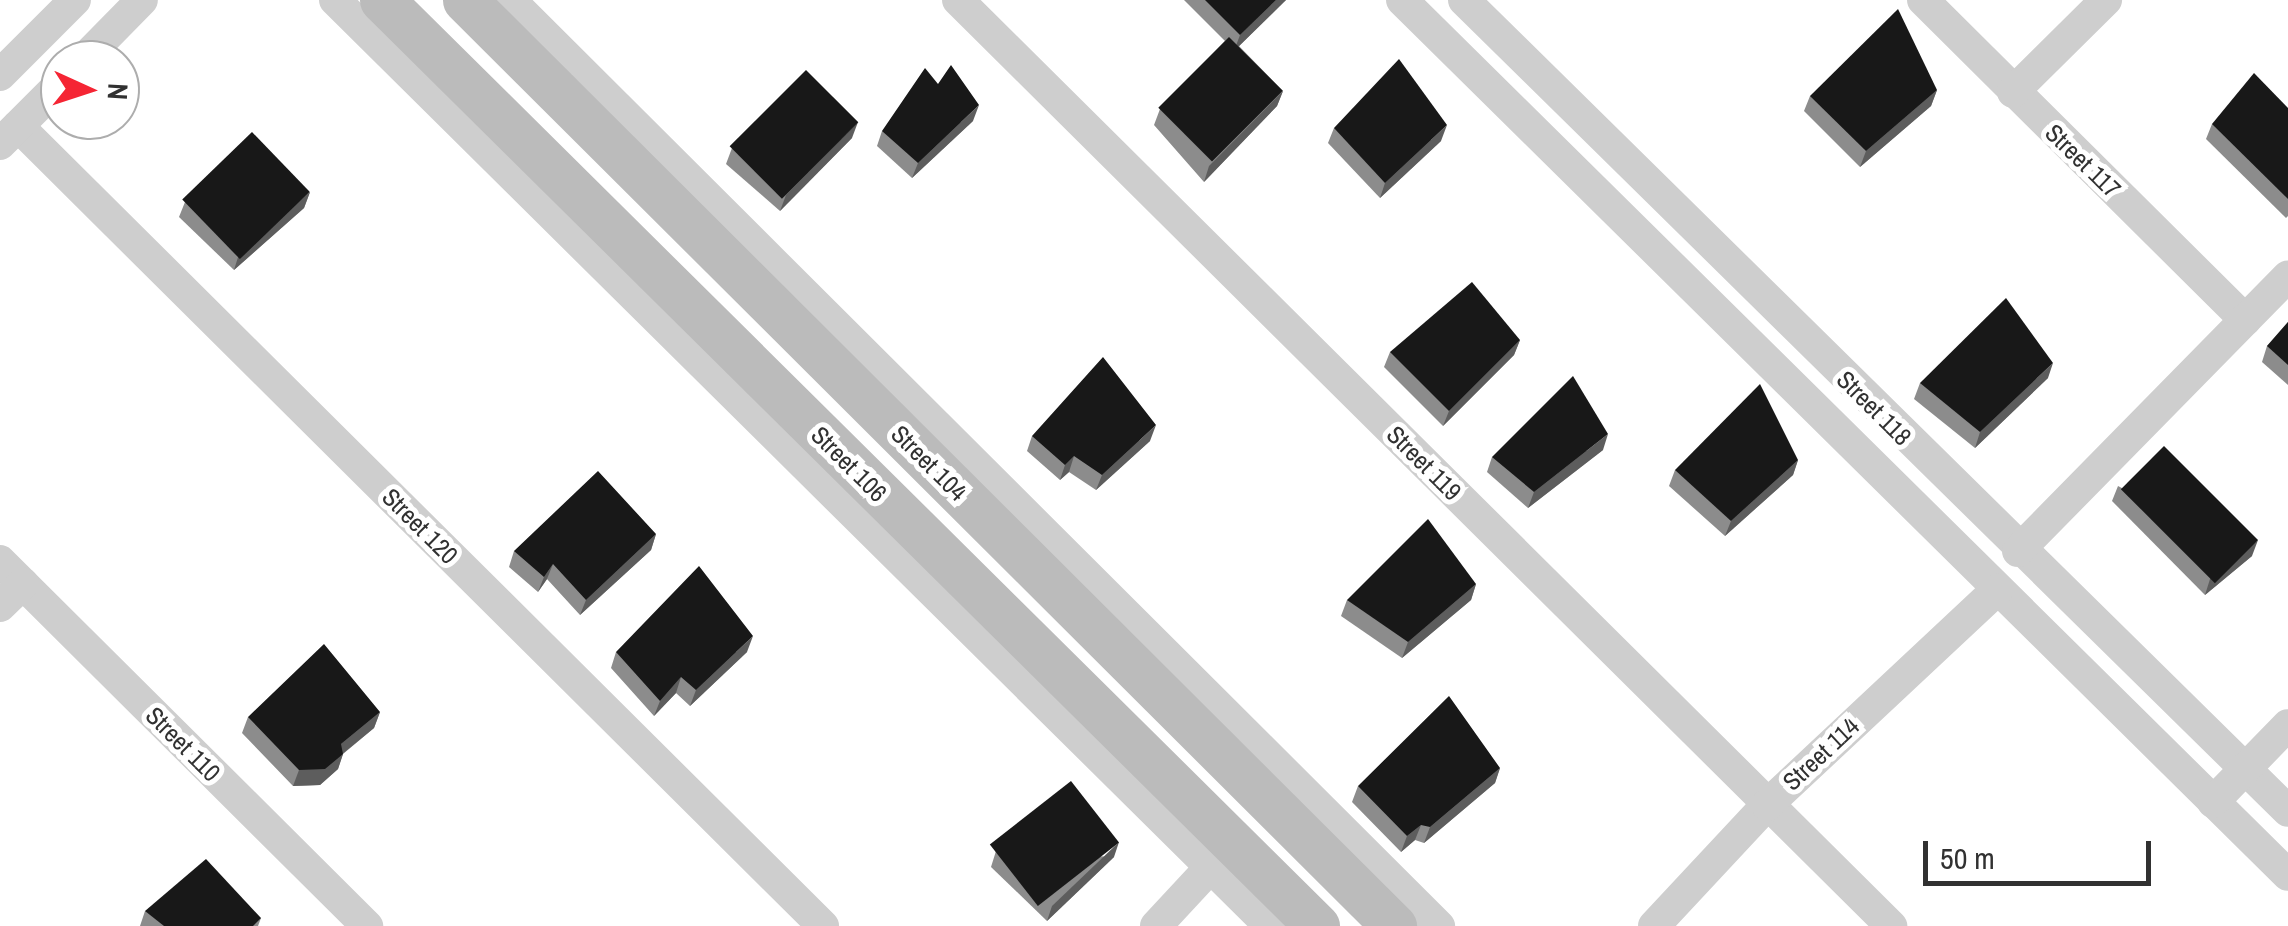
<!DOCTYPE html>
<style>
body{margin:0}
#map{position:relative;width:2288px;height:926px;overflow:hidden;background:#fff;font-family:"Archivo Narrow",sans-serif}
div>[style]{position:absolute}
.street>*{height:32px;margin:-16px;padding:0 16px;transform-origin:16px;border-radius:16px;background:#cecece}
.secondary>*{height:45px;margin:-22.5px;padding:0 22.5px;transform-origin:22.5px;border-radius:22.5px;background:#bbb}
.wall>*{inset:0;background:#8c8c8c}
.shaded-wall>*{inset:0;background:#5d5d5d}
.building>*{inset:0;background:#181818;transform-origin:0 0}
span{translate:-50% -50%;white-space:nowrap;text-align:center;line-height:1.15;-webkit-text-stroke:10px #fff;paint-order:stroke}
.street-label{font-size:25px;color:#313131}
.north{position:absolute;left:40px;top:40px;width:100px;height:100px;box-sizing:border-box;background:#fff;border:2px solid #adadad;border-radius:50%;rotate:93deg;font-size:28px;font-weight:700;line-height:40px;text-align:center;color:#313131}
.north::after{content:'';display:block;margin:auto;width:35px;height:45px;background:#f52534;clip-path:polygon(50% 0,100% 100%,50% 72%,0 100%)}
.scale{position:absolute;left:1923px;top:841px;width:228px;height:45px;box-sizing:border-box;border:5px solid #313131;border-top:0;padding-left:12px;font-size:30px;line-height:35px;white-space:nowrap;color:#313131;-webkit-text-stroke:8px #fff;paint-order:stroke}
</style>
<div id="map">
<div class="street">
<div style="left:335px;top:0;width:1316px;rotate:44.72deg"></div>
<div style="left:510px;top:0;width:1312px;rotate:44.91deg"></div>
<div style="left:958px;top:0;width:1315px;rotate:44.78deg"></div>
<div style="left:1402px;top:0;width:1245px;rotate:44.64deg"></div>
<div style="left:1464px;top:0;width:1156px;rotate:44.54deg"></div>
<div style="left:1923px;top:0;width:454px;rotate:44.8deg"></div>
<div style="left:83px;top:60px;width:84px;rotate:-45.5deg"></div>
<div style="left:0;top:75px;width:106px;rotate:-45deg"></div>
<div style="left:2013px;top:92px;width:131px;rotate:-44.7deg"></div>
<div style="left:18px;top:126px;width:1135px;rotate:44.82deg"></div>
<div style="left:0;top:144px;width:85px;rotate:-45deg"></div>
<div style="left:2018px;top:551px;width:385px;rotate:-45.5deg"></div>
<div style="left:0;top:561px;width:518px;rotate:44.84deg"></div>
<div style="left:0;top:606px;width:32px;rotate:-44deg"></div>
<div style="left:2213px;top:802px;width:107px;rotate:-45.8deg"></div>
<div style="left:1156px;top:926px;width:98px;rotate:-47.1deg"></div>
<div style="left:1654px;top:926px;width:166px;rotate:-47deg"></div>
<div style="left:1767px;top:805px;width:315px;rotate:-43.1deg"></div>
</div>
<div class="secondary">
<div style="left:382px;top:0;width:1316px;rotate:44.72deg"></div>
<div style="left:465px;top:0;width:1312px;rotate:44.91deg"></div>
</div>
<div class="wall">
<div style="clip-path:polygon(1184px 0,1286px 0,1239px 46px,1283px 91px,1277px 106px,1204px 182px,1154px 125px,1160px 109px,1225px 41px)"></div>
<div style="clip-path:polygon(1937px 90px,1931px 106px,1860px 167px,1804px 111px,1810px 96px)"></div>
<div style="clip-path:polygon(2288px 108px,2288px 216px,2286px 218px,2206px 139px,2212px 124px)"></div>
<div style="clip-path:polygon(973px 121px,912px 178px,877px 146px,882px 131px)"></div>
<div style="clip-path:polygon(1334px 128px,1441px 141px,1380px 198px,1328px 143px)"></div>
<div style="clip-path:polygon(852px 138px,780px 211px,726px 164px,732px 148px)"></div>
<div style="clip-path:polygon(310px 192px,304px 208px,234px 270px,179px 217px,185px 202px)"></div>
<div style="clip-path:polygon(2288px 322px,2288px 385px,2262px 362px,2267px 346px)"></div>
<div style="clip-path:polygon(1520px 340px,1514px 355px,1443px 426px,1384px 367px,1390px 352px)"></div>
<div style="clip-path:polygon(2048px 378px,1975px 448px,1914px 399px,1920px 383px)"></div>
<div style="clip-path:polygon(1032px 436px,1150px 441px,1096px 490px,1069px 472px,1060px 480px,1027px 451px)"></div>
<div style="clip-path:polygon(1603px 450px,1528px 508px,1487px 472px,1492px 457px)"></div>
<div style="clip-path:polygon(1798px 460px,1793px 475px,1725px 536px,1669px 486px,1675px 470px)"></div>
<div style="clip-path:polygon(2118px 486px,2252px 556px,2205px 595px,2112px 501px)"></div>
<div style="clip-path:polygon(656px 534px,651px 550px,580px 615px,547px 579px,538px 592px,509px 567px,514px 551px)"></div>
<div style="clip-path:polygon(1476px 584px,1471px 600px,1402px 658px,1341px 616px,1347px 600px)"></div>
<div style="clip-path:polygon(616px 652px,747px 652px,690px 706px,676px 693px,654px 716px,611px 668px)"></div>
<div style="clip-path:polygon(380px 712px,374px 728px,343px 754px,338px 769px,320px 785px,293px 786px,242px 733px,248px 717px)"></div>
<div style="clip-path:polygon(1500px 768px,1495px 783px,1424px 843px,1415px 840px,1401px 852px,1352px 802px,1358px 786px)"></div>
<div style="clip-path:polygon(996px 851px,1114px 857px,1047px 921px,991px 867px)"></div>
<div style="clip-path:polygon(145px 911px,261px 918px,258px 926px,140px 926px)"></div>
</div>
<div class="shaded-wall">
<div style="clip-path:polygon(1276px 0,1286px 0,1234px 51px,1240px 35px)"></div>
<div style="clip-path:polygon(1937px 90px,1931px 106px,1860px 167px,1866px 151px)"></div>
<div style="clip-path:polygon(1283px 91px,1277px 106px,1204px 182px,1209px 166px)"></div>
<div style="clip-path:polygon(979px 105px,973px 121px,912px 178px,918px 163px)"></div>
<div style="clip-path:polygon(858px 122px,852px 138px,780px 211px,786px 195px)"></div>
<div style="clip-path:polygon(1447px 125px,1441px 141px,1380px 198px,1385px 183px)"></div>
<div style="clip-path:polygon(310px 192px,304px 208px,234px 270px,239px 254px)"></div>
<div style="clip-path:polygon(1520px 340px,1514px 355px,1443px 426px,1449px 411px)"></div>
<div style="clip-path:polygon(2053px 363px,2048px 378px,1975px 448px,1980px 432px)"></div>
<div style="clip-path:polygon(1156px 425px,1150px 441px,1096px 490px,1102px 475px)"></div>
<div style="clip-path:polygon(1608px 434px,1603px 450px,1528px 508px,1534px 492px)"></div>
<div style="clip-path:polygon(1074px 456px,1069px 472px,1060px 480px,1065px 465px)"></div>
<div style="clip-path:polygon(1798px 460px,1793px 475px,1725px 536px,1731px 521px)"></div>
<div style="clip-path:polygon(656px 534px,651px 550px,580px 615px,586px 600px)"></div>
<div style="clip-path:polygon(2258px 540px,2252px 556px,2205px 595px,2210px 579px)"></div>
<div style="clip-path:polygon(553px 564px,547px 579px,538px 592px,544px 577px)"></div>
<div style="clip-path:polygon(1476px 584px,1471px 600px,1402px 658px,1408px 642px)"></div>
<div style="clip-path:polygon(753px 636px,747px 652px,690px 706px,696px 690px)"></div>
<div style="clip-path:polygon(681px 677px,676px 693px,654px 716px,660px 701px)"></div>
<div style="clip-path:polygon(380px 712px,374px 728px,335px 760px,341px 744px)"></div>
<div style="clip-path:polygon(343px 754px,338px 769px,320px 785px,293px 786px,299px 770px)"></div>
<div style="clip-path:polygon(1500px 768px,1495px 783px,1424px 843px,1430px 827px)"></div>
<div style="clip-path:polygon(1421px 825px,1415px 840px,1401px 852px,1407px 836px)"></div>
<div style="clip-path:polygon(1119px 842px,1114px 857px,1047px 921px,1052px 906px)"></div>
</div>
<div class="building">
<div style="clip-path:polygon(1205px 0,1276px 0,1240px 35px)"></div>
<div style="clip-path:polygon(1898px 9px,1937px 90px,1866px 151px,1810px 96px)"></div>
<div style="left:1229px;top:37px;width:76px;height:100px;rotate:45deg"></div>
<div style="clip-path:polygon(1399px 59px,1447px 125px,1385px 183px,1334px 128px)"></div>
<div style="clip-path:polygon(951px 65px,979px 105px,918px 163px,882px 131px,925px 68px,938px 84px)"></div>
<div style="left:806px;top:70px;width:74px;height:108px;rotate:45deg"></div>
<div style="clip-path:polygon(2254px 73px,2288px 108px,2288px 199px,2212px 124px)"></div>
<div style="left:252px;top:132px;width:83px;height:97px;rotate:46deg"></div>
<div style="clip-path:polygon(1472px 282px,1520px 340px,1449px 411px,1390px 352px)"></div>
<div style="clip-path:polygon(2006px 298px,2053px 363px,1980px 432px,1920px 383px)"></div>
<div style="clip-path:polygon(2288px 322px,2288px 365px,2267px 346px)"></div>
<div style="clip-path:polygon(1103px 357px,1156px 425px,1102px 475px,1074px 456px,1065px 465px,1032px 436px)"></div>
<div style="clip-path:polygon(1573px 376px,1608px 434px,1534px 492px,1492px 457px)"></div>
<div style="clip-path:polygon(1760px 384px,1798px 460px,1731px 521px,1675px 470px)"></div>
<div style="left:2164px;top:446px;width:133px;height:61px;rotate:45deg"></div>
<div style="clip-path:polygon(598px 471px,656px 534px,586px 600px,553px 564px,544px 577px,514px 551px)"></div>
<div style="clip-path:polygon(1428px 519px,1476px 584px,1408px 642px,1347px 600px)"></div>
<div style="clip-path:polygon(699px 566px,753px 636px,696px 690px,681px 677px,660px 701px,616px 652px)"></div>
<div style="clip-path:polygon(324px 644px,380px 712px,341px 744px,343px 754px,325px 769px,299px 770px,248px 717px)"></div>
<div style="clip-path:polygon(1449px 696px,1500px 768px,1430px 827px,1421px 825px,1407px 836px,1358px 786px)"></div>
<div style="left:1071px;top:781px;width:78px;height:103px;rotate:52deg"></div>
<div style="clip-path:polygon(206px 859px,261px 918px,253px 926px,164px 926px,145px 911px)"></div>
</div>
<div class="street-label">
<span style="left:2083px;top:161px;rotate:44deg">Street 117</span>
<span style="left:1874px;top:408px;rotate:45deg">Street 118</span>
<span style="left:929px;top:463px;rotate:45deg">Street 104</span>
<span style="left:1424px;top:463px;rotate:45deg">Street 119</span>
<span style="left:849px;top:464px;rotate:45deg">Street 106</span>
<span style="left:420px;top:526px;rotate:45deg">Street 120</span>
<span style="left:183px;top:744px;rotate:45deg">Street 110</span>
<span style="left:1821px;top:754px;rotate:-43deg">Street 114</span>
</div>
<div class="north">N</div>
<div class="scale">50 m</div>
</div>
